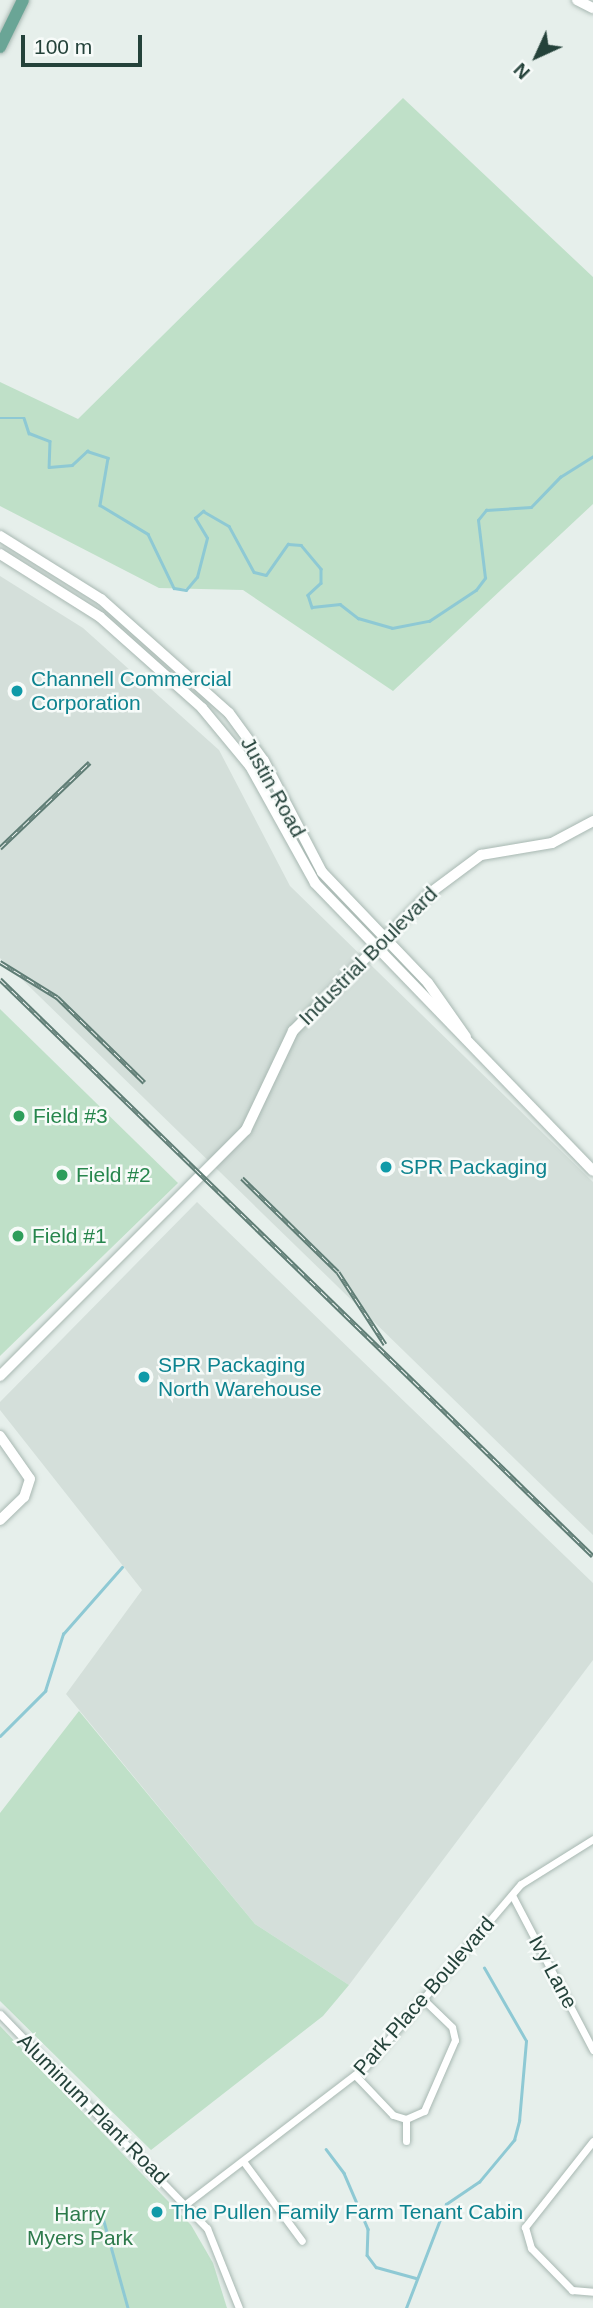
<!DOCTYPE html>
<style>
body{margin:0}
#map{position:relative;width:593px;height:2308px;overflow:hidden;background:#e6efeb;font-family:Helvetica,sans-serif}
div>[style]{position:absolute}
.built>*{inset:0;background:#d4dfda}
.green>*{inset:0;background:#bfe0c8}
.stream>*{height:2.5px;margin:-1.25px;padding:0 1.25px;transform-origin:1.25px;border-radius:1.25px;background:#8ec9d4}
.roads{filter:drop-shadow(0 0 2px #a8b8b2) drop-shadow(0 0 2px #a8b8b2)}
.street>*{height:7px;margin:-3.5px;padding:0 3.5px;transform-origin:3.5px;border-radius:3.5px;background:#fff}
.secondary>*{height:10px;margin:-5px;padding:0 5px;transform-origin:5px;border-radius:5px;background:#fff}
.primary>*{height:12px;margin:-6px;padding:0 6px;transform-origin:6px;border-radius:6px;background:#6aa596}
.rail>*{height:5px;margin-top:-2.5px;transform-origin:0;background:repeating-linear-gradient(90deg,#f7fbf9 0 8px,#5f7d75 0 16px);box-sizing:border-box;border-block:2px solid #5f7d75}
.dots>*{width:19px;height:19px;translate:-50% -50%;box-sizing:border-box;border:4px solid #f7fbf9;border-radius:50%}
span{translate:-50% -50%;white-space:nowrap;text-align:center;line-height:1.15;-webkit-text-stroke:5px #f7fbf9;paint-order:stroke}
.culture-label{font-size:21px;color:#0d838f}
.left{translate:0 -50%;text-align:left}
.street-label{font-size:21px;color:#24423a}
.leisure-label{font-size:21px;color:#27864d}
.park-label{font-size:21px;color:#2d7a4b}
.north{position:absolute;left:502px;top:21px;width:70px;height:70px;-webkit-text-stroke:5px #f7fbf9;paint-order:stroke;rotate:225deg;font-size:19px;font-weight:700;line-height:28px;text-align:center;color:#24423a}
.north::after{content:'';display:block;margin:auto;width:24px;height:32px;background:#24423a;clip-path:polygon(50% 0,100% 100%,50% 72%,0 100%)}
.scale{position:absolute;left:21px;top:35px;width:121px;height:32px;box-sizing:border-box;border:4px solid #24423a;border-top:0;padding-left:9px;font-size:21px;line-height:24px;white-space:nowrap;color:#24423a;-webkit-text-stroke:5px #f7fbf9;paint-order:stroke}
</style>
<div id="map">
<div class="built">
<div style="clip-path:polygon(0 576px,83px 628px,219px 750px,290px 886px,593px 1182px,593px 1535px,0 958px)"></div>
<div style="clip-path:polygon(197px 1202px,593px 1583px,593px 1660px,349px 1985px,255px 1924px,66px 1694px,142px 1590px,0 1410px,0 1402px)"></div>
</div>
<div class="green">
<div style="clip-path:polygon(403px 98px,593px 277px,593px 504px,393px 691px,243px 590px,159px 588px,0 506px,0 382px,78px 419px)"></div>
<div style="clip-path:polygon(0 1009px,178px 1183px,0 1356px)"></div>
<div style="clip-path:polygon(79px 1711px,255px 1924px,349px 1985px,323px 2016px,151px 2150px,0 2001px,0 1813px)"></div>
<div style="clip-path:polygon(0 2026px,191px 2225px,213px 2263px,227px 2308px,0 2308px)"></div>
</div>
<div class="stream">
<div style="left:0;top:418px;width:24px"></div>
<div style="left:24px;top:418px;width:16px;rotate:72deg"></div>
<div style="left:29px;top:433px;width:22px;rotate:21deg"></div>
<div style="left:50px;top:441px;width:26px;rotate:92deg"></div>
<div style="left:49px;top:467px;width:23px;rotate:-5deg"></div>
<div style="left:72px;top:465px;width:21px;rotate:-43deg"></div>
<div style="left:87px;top:451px;width:22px;rotate:18deg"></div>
<div style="left:108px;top:458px;width:48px;rotate:99.7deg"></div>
<div style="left:100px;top:505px;width:56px;rotate:31.1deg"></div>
<div style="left:148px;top:534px;width:60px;rotate:64.3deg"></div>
<div style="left:174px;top:588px;width:12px;rotate:9deg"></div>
<div style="left:186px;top:590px;width:17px;rotate:-50deg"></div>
<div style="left:197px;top:577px;width:40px;rotate:-75.6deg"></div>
<div style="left:207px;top:538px;width:23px;rotate:-121deg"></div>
<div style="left:195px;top:518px;width:11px;rotate:-41deg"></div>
<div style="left:203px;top:511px;width:30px;rotate:30deg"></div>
<div style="left:229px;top:526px;width:52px;rotate:61.5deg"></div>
<div style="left:254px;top:572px;width:12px;rotate:14deg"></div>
<div style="left:266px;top:575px;width:38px;rotate:-55deg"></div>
<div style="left:288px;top:544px;width:13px;rotate:4deg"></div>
<div style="left:301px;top:545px;width:31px;rotate:50deg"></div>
<div style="left:321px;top:569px;width:14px;rotate:90deg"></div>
<div style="left:321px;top:583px;width:18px;rotate:137deg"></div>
<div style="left:308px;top:595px;width:13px;rotate:72deg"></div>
<div style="left:312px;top:607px;width:28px;rotate:-6deg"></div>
<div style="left:340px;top:604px;width:23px;rotate:38deg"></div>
<div style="left:358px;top:618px;width:35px;rotate:16deg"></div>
<div style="left:392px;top:628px;width:38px;rotate:-11deg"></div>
<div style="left:429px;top:621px;width:56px;rotate:-33.4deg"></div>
<div style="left:476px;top:590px;width:15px;rotate:-53deg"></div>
<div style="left:485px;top:578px;width:58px;rotate:-96.9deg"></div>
<div style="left:478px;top:520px;width:13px;rotate:-51deg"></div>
<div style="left:486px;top:510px;width:45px;rotate:-3.8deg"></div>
<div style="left:531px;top:507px;width:42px;rotate:-46deg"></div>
<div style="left:560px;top:477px;width:39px;rotate:-32deg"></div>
<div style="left:0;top:1736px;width:64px;rotate:-45deg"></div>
<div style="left:45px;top:1691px;width:60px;rotate:-72.5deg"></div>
<div style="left:63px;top:1634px;width:89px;rotate:-48.6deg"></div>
<div style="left:326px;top:2149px;width:30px;rotate:53deg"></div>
<div style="left:344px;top:2173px;width:61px;rotate:66.8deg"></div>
<div style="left:368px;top:2229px;width:26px;rotate:92deg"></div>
<div style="left:367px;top:2255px;width:15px;rotate:53deg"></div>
<div style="left:376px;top:2267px;width:41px;rotate:15.4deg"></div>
<div style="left:102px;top:2214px;width:98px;rotate:74.5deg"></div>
<div style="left:406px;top:2308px;width:111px;rotate:-69deg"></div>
<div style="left:446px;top:2204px;width:40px;rotate:-34deg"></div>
<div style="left:479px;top:2182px;width:55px;rotate:-50.2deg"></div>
<div style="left:514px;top:2140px;width:20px;rotate:-75deg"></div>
<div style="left:519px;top:2121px;width:80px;rotate:-85deg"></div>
<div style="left:526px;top:2041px;width:84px;rotate:-119.9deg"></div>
</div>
<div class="roads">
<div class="street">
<div style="left:512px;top:1895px;width:175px;rotate:62.4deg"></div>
<div style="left:0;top:2014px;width:298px;rotate:46deg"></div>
<div style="left:207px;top:2228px;width:86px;rotate:68.2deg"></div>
<div style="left:355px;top:2075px;width:55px;rotate:46.5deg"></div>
<div style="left:393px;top:2115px;width:14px;rotate:17deg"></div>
<div style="left:406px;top:2119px;width:20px;rotate:-24deg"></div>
<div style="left:424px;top:2111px;width:77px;rotate:-66.4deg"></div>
<div style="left:455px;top:2040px;width:13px;rotate:-103deg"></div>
<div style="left:452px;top:2027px;width:40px;rotate:-136deg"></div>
<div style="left:406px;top:2141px;width:22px;rotate:-90deg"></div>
<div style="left:593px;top:2141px;width:110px;rotate:128.3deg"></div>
<div style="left:525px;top:2227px;width:22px;rotate:74deg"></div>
<div style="left:531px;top:2248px;width:59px;rotate:45.7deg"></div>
<div style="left:572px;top:2290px;width:21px;rotate:5deg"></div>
<div style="left:243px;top:2161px;width:99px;rotate:53.6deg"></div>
<div style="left:187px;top:2203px;width:224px;rotate:-37.4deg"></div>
<div style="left:365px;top:2067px;width:240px;rotate:-49.6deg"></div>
<div style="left:521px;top:1884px;width:85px;rotate:-32deg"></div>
</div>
<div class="secondary">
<div style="left:577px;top:0;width:18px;rotate:27deg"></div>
<div style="left:0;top:536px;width:119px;rotate:32deg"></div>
<div style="left:101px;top:599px;width:171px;rotate:41.7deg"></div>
<div style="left:229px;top:713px;width:59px;rotate:53.9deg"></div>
<div style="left:264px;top:761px;width:125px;rotate:62.4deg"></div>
<div style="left:322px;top:872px;width:153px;rotate:46.3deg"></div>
<div style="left:428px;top:983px;width:66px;rotate:54.9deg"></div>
<div style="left:0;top:554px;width:118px;rotate:32.2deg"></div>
<div style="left:100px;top:617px;width:137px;rotate:41.7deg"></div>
<div style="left:202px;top:708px;width:75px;rotate:50.4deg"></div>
<div style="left:250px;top:766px;width:134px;rotate:60.9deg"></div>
<div style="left:315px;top:883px;width:400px;rotate:46deg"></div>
<div style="left:0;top:1376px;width:348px;rotate:-45deg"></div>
<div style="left:246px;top:1130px;width:110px;rotate:-64.6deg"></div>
<div style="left:293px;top:1031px;width:194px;rotate:-45.2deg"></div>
<div style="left:430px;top:893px;width:64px;rotate:-36.7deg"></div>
<div style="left:481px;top:855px;width:72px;rotate:-9.6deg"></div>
<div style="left:552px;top:843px;width:47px;rotate:-28.2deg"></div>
<div style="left:0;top:1436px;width:52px;rotate:55.1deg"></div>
<div style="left:30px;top:1479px;width:19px;rotate:108deg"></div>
<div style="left:24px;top:1497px;width:33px;rotate:136deg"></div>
</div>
<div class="primary">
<div style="left:0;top:47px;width:52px;rotate:-63.9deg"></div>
</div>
</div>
<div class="rail">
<div style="left:0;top:848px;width:124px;rotate:-43.7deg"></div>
<div style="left:0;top:962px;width:67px;rotate:31.6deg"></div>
<div style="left:57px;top:997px;width:122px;rotate:44.3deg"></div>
<div style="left:0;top:979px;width:827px;rotate:44.22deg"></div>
<div style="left:242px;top:1178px;width:134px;rotate:44.4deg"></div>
<div style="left:338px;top:1272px;width:86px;rotate:56.9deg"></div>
</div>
<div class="dots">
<div style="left:17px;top:691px;background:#0f9aa8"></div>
<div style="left:19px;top:1116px;background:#2e9e5b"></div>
<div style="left:386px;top:1167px;background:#0f9aa8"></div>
<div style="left:62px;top:1175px;background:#2e9e5b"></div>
<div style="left:18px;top:1236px;background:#2e9e5b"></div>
<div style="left:144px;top:1377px;background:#0f9aa8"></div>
<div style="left:157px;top:2212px;background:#0f9aa8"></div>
</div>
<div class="culture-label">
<span class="left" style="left:31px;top:691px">Channell Commercial<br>Corporation</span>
<span class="left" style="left:400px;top:1167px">SPR Packaging</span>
<span class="left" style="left:158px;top:1377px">SPR Packaging<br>North Warehouse</span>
<span class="left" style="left:171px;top:2212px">The Pullen Family Farm Tenant Cabin</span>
</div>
<div class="street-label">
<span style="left:273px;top:787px;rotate:61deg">Justin Road</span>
<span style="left:368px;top:956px;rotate:-45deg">Industrial Boulevard</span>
<span style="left:553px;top:1972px;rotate:62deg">Ivy Lane</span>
<span style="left:424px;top:1996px;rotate:-49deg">Park Place Boulevard</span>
<span style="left:93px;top:2109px;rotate:45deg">Aluminum Plant Road</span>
</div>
<div class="leisure-label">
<span class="left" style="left:33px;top:1116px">Field #3</span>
<span class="left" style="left:76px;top:1175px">Field #2</span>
<span class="left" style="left:32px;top:1236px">Field #1</span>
</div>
<div class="park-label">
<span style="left:80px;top:2226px">Harry<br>Myers Park</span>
</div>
<div class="north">N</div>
<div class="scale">100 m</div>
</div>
